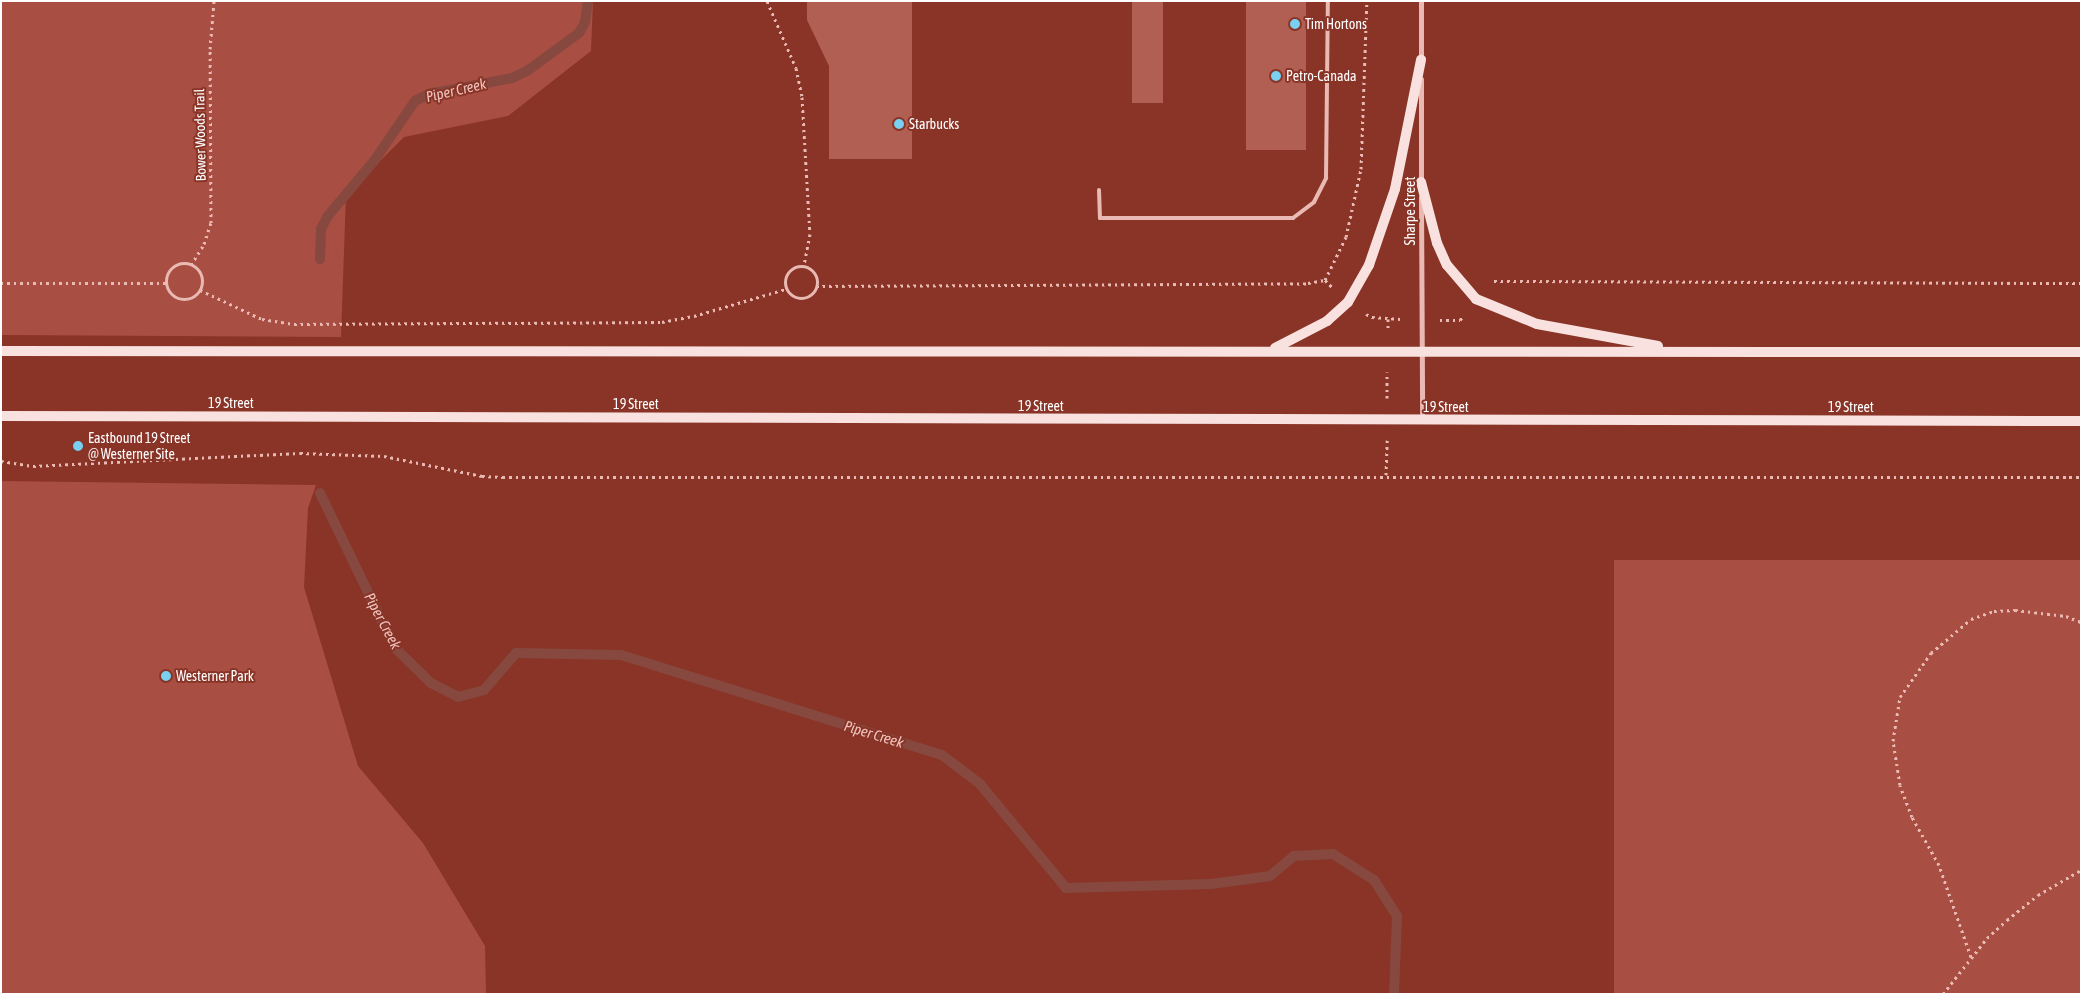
<!DOCTYPE html>
<style>
body{margin:0}
#map{position:relative;width:2082px;height:995px;overflow:hidden;background:#893427;font-family:"Asap Condensed",sans-serif}
div>[style]{position:absolute}
.green>*{inset:0;background:#a94e42;transform-origin:0 0}
.stream>*{height:10px;margin:-5px;padding:0 5px;transform-origin:5px;border-radius:5px;background:#87493f}
.building>*{inset:0;background:#b25f53;transform-origin:0 0}
.path>*{height:3px;margin-top:-1.5px;transform-origin:0;background:repeating-linear-gradient(90deg,#e9bab3 0 2.5px,transparent 0 6.5px)}
.path>.ring{margin:-1.5px;padding:0;box-sizing:content-box;background:none;border:3px solid #e9bab3;border-radius:50%}
.service>*{height:4px;margin:-2px;padding:0 2px;transform-origin:2px;border-radius:2px;background:#e9bab3}
.minor>*{height:5px;margin:-2.5px;padding:0 2.5px;transform-origin:2.5px;border-radius:2.5px;background:#e9bab3}
.secondary>*{height:10px;margin:-5px;padding:0 5px;transform-origin:5px;border-radius:5px;background:#f8e1de}
.dots>*{width:14px;height:14px;translate:-50% -50%;box-sizing:border-box;border:2px solid #893427;border-radius:50%}
span{translate:-50% -50%;white-space:nowrap;text-align:center;line-height:1.15;-webkit-text-stroke:4px #893427;paint-order:stroke}
.poi-label{font-size:14px;color:#fff}
.left{translate:0 -50%;text-align:left}
.street-label{font-size:14px;color:#fff}
.water-label{font-size:15px;color:#f0c5bf;font-style:italic}
.frame{position:absolute;inset:0;border:2px solid #fff;pointer-events:none}
</style>
<div id="map">
<div class="green">
<div style="clip-path:polygon(1px 1px,593px 1px,591px 51px,508px 116px,404px 137px,346px 195px,341px 337px,1px 335px)"></div>
<div style="clip-path:polygon(1px 481px,316px 485px,308px 508px,304px 587px,358px 766px,423px 843px,485px 946px,486px 994px,1px 994px)"></div>
<div style="left:1614px;top:560px;width:467px;height:436px"></div>
</div>
<div class="stream">
<div style="left:320px;top:259px;width:30px;rotate:-88deg"></div>
<div style="left:321px;top:229px;width:13px;rotate:-63deg"></div>
<div style="left:327px;top:217px;width:73px;rotate:-50deg"></div>
<div style="left:374px;top:161px;width:73px;rotate:-55.7deg"></div>
<div style="left:415px;top:101px;width:16px;rotate:-27deg"></div>
<div style="left:429px;top:94px;width:85px;rotate:-10.9deg"></div>
<div style="left:512px;top:78px;width:17px;rotate:-25deg"></div>
<div style="left:527px;top:71px;width:64px;rotate:-36.2deg"></div>
<div style="left:579px;top:33px;width:13px;rotate:-61deg"></div>
<div style="left:585px;top:22px;width:21px;rotate:-82deg"></div>
<div style="left:320px;top:493px;width:172px;rotate:64.2deg"></div>
<div style="left:395px;top:648px;width:50px;rotate:44.2deg"></div>
<div style="left:431px;top:683px;width:30px;rotate:27deg"></div>
<div style="left:458px;top:697px;width:27px;rotate:-15deg"></div>
<div style="left:484px;top:690px;width:49px;rotate:-49.1deg"></div>
<div style="left:516px;top:653px;width:105px;rotate:1.1deg"></div>
<div style="left:621px;top:655px;width:336px;rotate:17.3deg"></div>
<div style="left:942px;top:755px;width:48px;rotate:37.3deg"></div>
<div style="left:980px;top:784px;width:135px;rotate:50.4deg"></div>
<div style="left:1066px;top:888px;width:145px;rotate:-1.6deg"></div>
<div style="left:1211px;top:884px;width:60px;rotate:-7.7deg"></div>
<div style="left:1270px;top:876px;width:31px;rotate:-40deg"></div>
<div style="left:1294px;top:856px;width:39px;rotate:-3deg"></div>
<div style="left:1333px;top:854px;width:49px;rotate:32.4deg"></div>
<div style="left:1374px;top:880px;width:43px;rotate:57.4deg"></div>
<div style="left:1397px;top:916px;width:78px;rotate:92.2deg"></div>
</div>
<div class="building">
<div style="clip-path:polygon(807px 1px,912px 1px,912px 159px,829px 159px,829px 66px,807px 20px)"></div>
<div style="left:1132px;top:1px;width:31px;height:102px"></div>
<div style="left:1246px;top:1px;width:60px;height:149px"></div>
</div>
<div class="path">
<div style="left:767px;top:1px;width:73px;rotate:66.6deg"></div>
<div style="left:796px;top:68px;width:30px;rotate:78deg"></div>
<div style="left:802px;top:97px;width:137px;rotate:86.7deg"></div>
<div style="left:810px;top:234px;width:33px;rotate:101deg"></div>
<div class="ring" style="left:166px;top:263px;width:33px;height:33px"></div>
<div style="left:191px;top:265px;width:25px;rotate:-58deg"></div>
<div style="left:204px;top:244px;width:22px;rotate:-72deg"></div>
<div style="left:211px;top:223px;width:174px;rotate:-90.3deg"></div>
<div style="left:210px;top:49px;width:48px;rotate:-85.2deg"></div>
<div class="ring" style="left:785px;top:266px;width:29px;height:29px"></div>
<div style="left:1325px;top:280px;width:10px;rotate:45deg"></div>
<div style="left:1325px;top:280px;width:48px;rotate:-64deg"></div>
<div style="left:1346px;top:237px;width:70px;rotate:-77.6deg"></div>
<div style="left:1361px;top:169px;width:168px;rotate:-88deg"></div>
<div style="left:1494px;top:281px;width:587px;rotate:0.2deg"></div>
<div style="left:1px;top:283px;width:165px"></div>
<div style="left:816px;top:286px;width:492px;rotate:-0.3deg"></div>
<div style="left:1308px;top:283px;width:17px;rotate:-10deg"></div>
<div style="left:200px;top:290px;width:68px;rotate:25.1deg"></div>
<div style="left:262px;top:319px;width:32px;rotate:9deg"></div>
<div style="left:294px;top:324px;width:368px;rotate:-0.3deg"></div>
<div style="left:662px;top:322px;width:33px;rotate:-11deg"></div>
<div style="left:694px;top:316px;width:96px;rotate:-16.4deg"></div>
<div style="left:1366px;top:314px;width:7px;rotate:27deg"></div>
<div style="left:1372px;top:317px;width:32px;rotate:4deg"></div>
<div style="left:1388px;top:319px;width:12px;rotate:90deg"></div>
<div style="left:1440px;top:320px;width:20px"></div>
<div style="left:1460px;top:320px;width:6px;rotate:-51deg"></div>
<div style="left:1387px;top:398px;width:26px;rotate:-90deg"></div>
<div style="left:1px;top:461px;width:32px;rotate:9deg"></div>
<div style="left:33px;top:466px;width:267px;rotate:-2.8deg"></div>
<div style="left:300px;top:453px;width:84px;rotate:2deg"></div>
<div style="left:384px;top:456px;width:100px;rotate:11.5deg"></div>
<div style="left:482px;top:476px;width:21px;rotate:3deg"></div>
<div style="left:503px;top:477px;width:1578px"></div>
<div style="left:1386px;top:475px;width:35px;rotate:-88deg"></div>
<div style="left:1971px;top:957px;width:97px;rotate:-109.2deg"></div>
<div style="left:1939px;top:865px;width:55px;rotate:-119.4deg"></div>
<div style="left:1912px;top:817px;width:34px;rotate:-111deg"></div>
<div style="left:1900px;top:785px;width:45px;rotate:-99deg"></div>
<div style="left:1893px;top:741px;width:45px;rotate:-81deg"></div>
<div style="left:1900px;top:697px;width:54px;rotate:-54.8deg"></div>
<div style="left:1931px;top:653px;width:52px;rotate:-40.4deg"></div>
<div style="left:1971px;top:619px;width:24px;rotate:-19deg"></div>
<div style="left:1994px;top:611px;width:21px;rotate:-3deg"></div>
<div style="left:2015px;top:610px;width:51px;rotate:6.7deg"></div>
<div style="left:2066px;top:616px;width:16px;rotate:22deg"></div>
<div style="left:1943px;top:994px;width:71px;rotate:-51.8deg"></div>
<div style="left:1987px;top:938px;width:27px;rotate:-42deg"></div>
<div style="left:2007px;top:920px;width:40px;rotate:-39deg"></div>
<div style="left:2038px;top:895px;width:50px;rotate:-30.2deg"></div>
</div>
<div class="service">
<div style="left:1099px;top:190px;width:28px;rotate:88deg"></div>
<div style="left:1100px;top:218px;width:193px"></div>
<div style="left:1293px;top:218px;width:26px;rotate:-37deg"></div>
<div style="left:1314px;top:202px;width:27px;rotate:-63deg"></div>
<div style="left:1326px;top:178px;width:177px;rotate:-89.4deg"></div>
</div>
<div class="minor">
<div style="left:1421px;top:61px;width:60px;rotate:-90deg"></div>
<div style="left:1421px;top:79px;width:104px;rotate:90deg"></div>
<div style="left:1421px;top:197px;width:224px;rotate:89.7deg"></div>
</div>
<div class="secondary">
<div style="left:1421px;top:182px;width:63px;rotate:75.3deg"></div>
<div style="left:1437px;top:243px;width:24px;rotate:66deg"></div>
<div style="left:1447px;top:265px;width:45px;rotate:49.5deg"></div>
<div style="left:1476px;top:299px;width:66px;rotate:22.3deg"></div>
<div style="left:1537px;top:324px;width:123px;rotate:10.3deg"></div>
<div style="left:1275px;top:348px;width:59px;rotate:-27.4deg"></div>
<div style="left:1327px;top:321px;width:28px;rotate:-42deg"></div>
<div style="left:1348px;top:302px;width:43px;rotate:-60.4deg"></div>
<div style="left:1369px;top:265px;width:80px;rotate:-71.1deg"></div>
<div style="left:1395px;top:189px;width:132px;rotate:-78.6deg"></div>
<div style="left:1px;top:351px;width:2080px;rotate:0.03deg"></div>
<div style="left:1px;top:416px;width:2080px;rotate:0.14deg"></div>
</div>
<div class="dots">
<div style="left:1295px;top:24px;background:#79d0f1"></div>
<div style="left:1276px;top:76px;background:#79d0f1"></div>
<div style="left:899px;top:124px;background:#79d0f1"></div>
<div style="left:78px;top:446px;background:#79d0f1"></div>
<div style="left:166px;top:676px;background:#79d0f1"></div>
</div>
<div class="poi-label">
<span class="left" style="left:1305px;top:24px">Tim Hortons</span>
<span class="left" style="left:1286px;top:76px">Petro-Canada</span>
<span class="left" style="left:909px;top:124px">Starbucks</span>
<span class="left" style="left:88px;top:446px">Eastbound 19 Street<br>@ Westerner Site</span>
<span class="left" style="left:176px;top:676px">Westerner Park</span>
</div>
<div class="street-label">
<span style="left:200px;top:135px;rotate:-91deg">Bower Woods Trail</span>
<span style="left:1410px;top:211px;rotate:-90deg">Sharpe Street</span>
<span style="left:231px;top:403px">19 Street</span>
<span style="left:636px;top:404px">19 Street</span>
<span style="left:1041px;top:406px">19 Street</span>
<span style="left:1446px;top:407px">19 Street</span>
<span style="left:1851px;top:407px">19 Street</span>
</div>
<div class="water-label">
<span style="left:456px;top:90px;rotate:-13deg">Piper Creek</span>
<span style="left:383px;top:621px;rotate:62deg">Piper Creek</span>
<span style="left:874px;top:734px;rotate:17deg">Piper Creek</span>
</div>
<div class="frame"></div>
</div>
